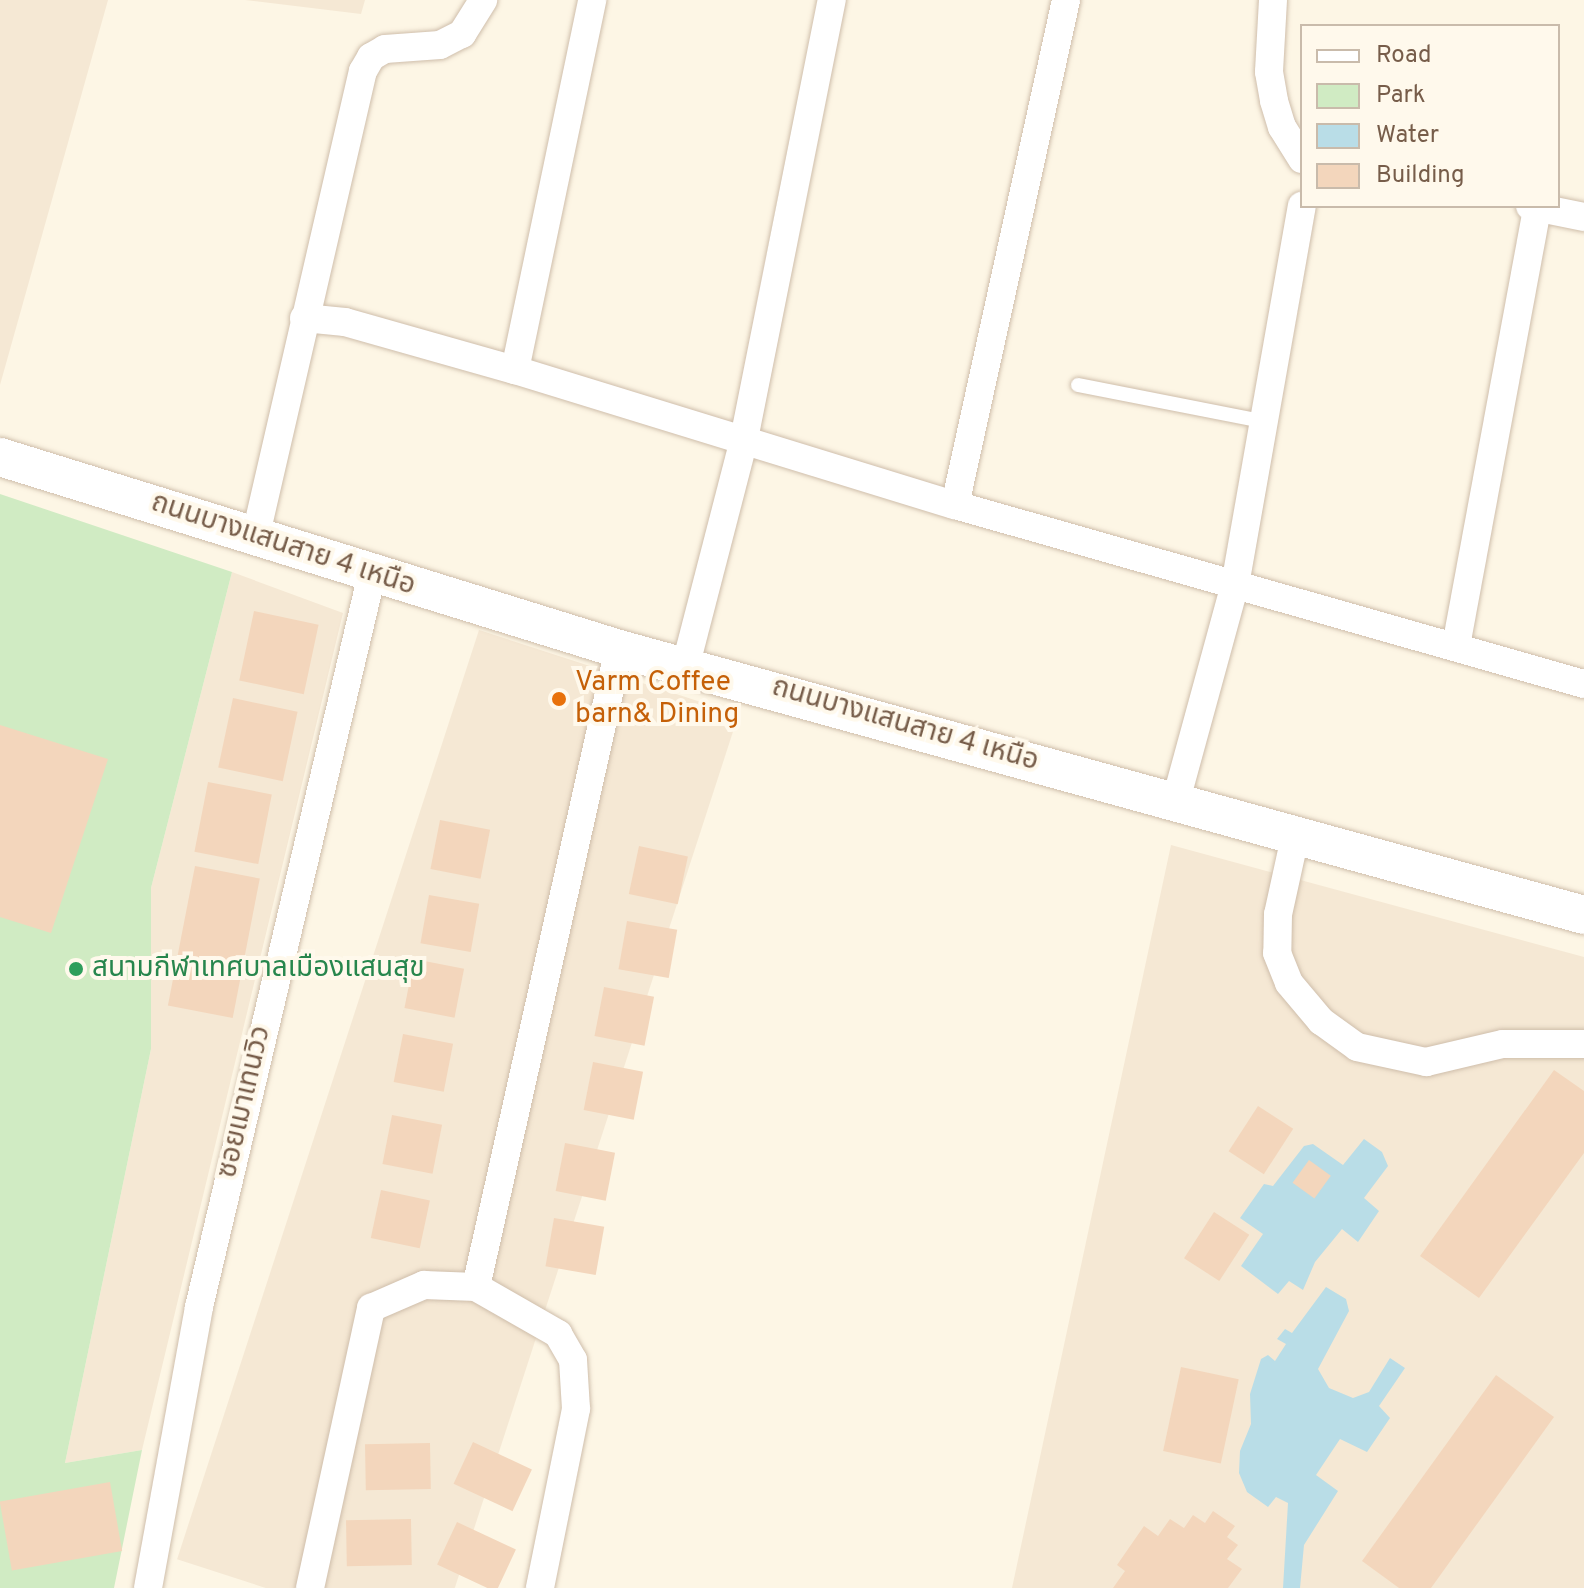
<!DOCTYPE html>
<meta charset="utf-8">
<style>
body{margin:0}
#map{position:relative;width:1584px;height:1588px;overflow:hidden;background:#fdf6e5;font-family:Overpass,"Noto Sans Thai",sans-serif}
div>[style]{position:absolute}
.residential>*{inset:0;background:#f5e8d4;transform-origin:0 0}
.green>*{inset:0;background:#d0ebc3}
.water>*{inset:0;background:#b9dde7}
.building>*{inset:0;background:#f3d6bc;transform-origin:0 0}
.roads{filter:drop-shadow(0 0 2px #cfbeab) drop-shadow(0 0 2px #cfbeab)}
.lane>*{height:14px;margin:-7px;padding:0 7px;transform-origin:7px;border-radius:7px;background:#fff}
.street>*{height:28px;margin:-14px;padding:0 14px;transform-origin:14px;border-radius:14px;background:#fff}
.secondary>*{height:38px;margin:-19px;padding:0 19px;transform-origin:19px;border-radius:19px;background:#fff}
.dots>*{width:22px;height:22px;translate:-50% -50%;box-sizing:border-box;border:4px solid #fff9ec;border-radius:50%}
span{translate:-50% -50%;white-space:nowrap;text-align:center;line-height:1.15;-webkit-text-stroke:8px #fff9ec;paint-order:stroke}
.street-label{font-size:28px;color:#775d4a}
.food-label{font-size:28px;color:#c56008}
.left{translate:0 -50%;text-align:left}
.leisure-label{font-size:28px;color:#27864d}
.legend{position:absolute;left:1300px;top:24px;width:260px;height:184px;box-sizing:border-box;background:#fff9ec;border:2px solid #c9bbab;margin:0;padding:10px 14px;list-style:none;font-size:24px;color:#775d4a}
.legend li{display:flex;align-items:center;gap:16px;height:40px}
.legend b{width:40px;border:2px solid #c9bbab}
</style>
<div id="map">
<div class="residential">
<div style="clip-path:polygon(0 0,108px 0,0 385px)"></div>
<div style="clip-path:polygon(245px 0,365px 0,361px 14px)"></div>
<div style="clip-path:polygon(232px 572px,343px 613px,142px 1450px,65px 1463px,151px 1049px,151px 888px)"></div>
<div style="left:479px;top:630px;width:273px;height:977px;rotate:18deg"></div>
<div style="clip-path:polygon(1171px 845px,1584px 957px,1584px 1588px,1012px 1588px)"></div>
</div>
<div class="green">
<div style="clip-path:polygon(0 494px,232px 572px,151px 888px,151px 1049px,65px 1463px,142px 1450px,114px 1588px,0 1588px)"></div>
</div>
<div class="water">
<div style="clip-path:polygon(1364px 1139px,1382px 1152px,1388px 1166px,1364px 1198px,1379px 1211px,1358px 1242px,1342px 1229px,1315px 1262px,1303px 1290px,1289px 1281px,1278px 1294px,1241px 1266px,1263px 1234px,1240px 1218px,1264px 1184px,1273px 1186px,1304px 1146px,1313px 1144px,1343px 1165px)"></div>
<div style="clip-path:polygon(1326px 1287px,1346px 1299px,1349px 1311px,1318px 1369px,1329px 1388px,1353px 1398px,1369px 1392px,1390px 1358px,1405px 1368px,1379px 1406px,1390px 1418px,1367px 1452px,1340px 1439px,1316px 1475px,1338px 1491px,1304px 1545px,1300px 1588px,1283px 1588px,1288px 1503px,1276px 1497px,1268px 1507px,1247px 1492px,1239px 1473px,1240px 1451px,1251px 1424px,1250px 1394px,1261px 1359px,1268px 1355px,1275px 1361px,1286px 1344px,1277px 1339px,1285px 1329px,1292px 1333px)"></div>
</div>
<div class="building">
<div style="left:254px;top:611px;width:66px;height:71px;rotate:12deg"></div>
<div style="left:233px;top:698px;width:66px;height:71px;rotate:12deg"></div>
<div style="clip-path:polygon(0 725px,108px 759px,51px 933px,0 917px)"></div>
<div style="left:208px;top:782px;width:65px;height:71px;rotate:11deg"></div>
<div style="left:440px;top:820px;width:51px;height:50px;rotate:11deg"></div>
<div style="left:639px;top:846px;width:50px;height:49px;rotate:12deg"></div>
<div style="left:195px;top:866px;width:66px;height:142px;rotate:11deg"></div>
<div style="left:429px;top:895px;width:51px;height:49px;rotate:10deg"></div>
<div style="left:627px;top:921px;width:51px;height:49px;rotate:10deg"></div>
<div style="left:414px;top:959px;width:51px;height:50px;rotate:11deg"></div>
<div style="left:604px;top:987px;width:51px;height:50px;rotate:11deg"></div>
<div style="left:403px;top:1034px;width:51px;height:49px;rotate:11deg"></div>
<div style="left:593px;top:1062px;width:51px;height:49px;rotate:11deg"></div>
<div style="clip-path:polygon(1554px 1070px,1584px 1091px,1584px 1153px,1479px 1298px,1420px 1256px)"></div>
<div style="left:1258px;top:1106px;width:42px;height:54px;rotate:33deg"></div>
<div style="left:392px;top:1115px;width:51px;height:50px;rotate:11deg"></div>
<div style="left:565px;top:1143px;width:51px;height:49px;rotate:11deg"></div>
<div style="left:1309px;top:1160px;width:27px;height:28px;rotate:36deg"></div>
<div style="left:381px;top:1190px;width:50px;height:49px;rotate:12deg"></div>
<div style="left:1214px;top:1212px;width:42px;height:55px;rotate:33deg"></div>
<div style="left:554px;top:1218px;width:51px;height:49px;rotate:10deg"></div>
<div style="left:1181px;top:1367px;width:59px;height:86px;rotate:12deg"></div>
<div style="clip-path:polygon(1496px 1375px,1554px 1417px,1431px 1588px,1399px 1588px,1362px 1561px)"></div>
<div style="left:473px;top:1442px;width:65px;height:46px;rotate:25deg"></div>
<div style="left:430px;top:1443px;width:46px;height:65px;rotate:89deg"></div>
<div style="left:110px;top:1482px;width:70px;height:112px;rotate:80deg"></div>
<div style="clip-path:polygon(1213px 1511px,1235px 1526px,1227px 1537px,1238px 1545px,1227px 1559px,1242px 1569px,1228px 1588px,1113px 1588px,1125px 1571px,1117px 1565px,1144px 1526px,1158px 1536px,1170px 1519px,1184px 1528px,1193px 1515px,1205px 1523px)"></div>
<div style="left:411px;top:1519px;width:46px;height:65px;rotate:89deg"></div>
<div style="left:457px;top:1522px;width:65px;height:47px;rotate:25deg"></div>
</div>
<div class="roads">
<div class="lane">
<div style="left:1078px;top:385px;width:193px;rotate:11.1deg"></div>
</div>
<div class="street">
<div style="left:1273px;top:0;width:72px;rotate:93.2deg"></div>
<div style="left:1269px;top:72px;width:29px;rotate:80deg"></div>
<div style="left:1274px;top:101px;width:27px;rotate:73deg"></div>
<div style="left:1282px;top:127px;width:38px;rotate:58deg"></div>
<div style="left:1530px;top:206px;width:55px;rotate:11.5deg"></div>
<div style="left:304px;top:318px;width:41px;rotate:5.6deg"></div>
<div style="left:345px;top:322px;width:177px;rotate:15.8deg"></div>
<div style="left:515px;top:370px;width:460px;rotate:17.1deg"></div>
<div style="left:955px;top:505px;width:654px;rotate:15.89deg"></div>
<div style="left:515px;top:370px;width:378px;rotate:-78.2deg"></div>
<div style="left:955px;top:505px;width:517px;rotate:-77.6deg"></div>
<div style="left:256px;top:534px;width:475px;rotate:-77deg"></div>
<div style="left:363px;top:71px;width:16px;rotate:-60deg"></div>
<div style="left:371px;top:57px;width:16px;rotate:-30deg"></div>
<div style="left:385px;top:49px;width:55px;rotate:-4.2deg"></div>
<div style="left:440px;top:45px;width:25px;rotate:-27deg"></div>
<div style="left:462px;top:34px;width:40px;rotate:-58deg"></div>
<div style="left:1456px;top:646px;width:446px;rotate:-79.5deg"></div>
<div style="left:686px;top:664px;width:232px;rotate:-75.5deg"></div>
<div style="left:744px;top:439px;width:448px;rotate:-78.7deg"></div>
<div style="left:1176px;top:800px;width:223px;rotate:-74.7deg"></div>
<div style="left:1235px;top:585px;width:385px;rotate:-80deg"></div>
<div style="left:1295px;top:837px;width:79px;rotate:102.4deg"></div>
<div style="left:1278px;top:914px;width:39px;rotate:91deg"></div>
<div style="left:1277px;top:953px;width:32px;rotate:68deg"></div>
<div style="left:1289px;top:983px;width:50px;rotate:49.9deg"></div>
<div style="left:1321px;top:1021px;width:44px;rotate:35.8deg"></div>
<div style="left:1357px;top:1047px;width:71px;rotate:12.3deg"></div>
<div style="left:1426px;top:1062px;width:79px;rotate:-13.2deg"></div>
<div style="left:1503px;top:1044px;width:81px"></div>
<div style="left:476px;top:1287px;width:654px;rotate:-77.37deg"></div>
<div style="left:148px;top:1588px;width:286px;rotate:-79.7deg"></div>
<div style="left:199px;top:1307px;width:753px;rotate:-76.72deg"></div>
<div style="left:310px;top:1588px;width:287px;rotate:-77.7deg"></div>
<div style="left:371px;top:1308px;width:58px;rotate:-23.5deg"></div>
<div style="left:424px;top:1285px;width:52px;rotate:2.2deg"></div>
<div style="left:476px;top:1287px;width:95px;rotate:29.8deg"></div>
<div style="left:558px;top:1334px;width:30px;rotate:60deg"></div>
<div style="left:573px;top:1360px;width:49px;rotate:86.5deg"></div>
<div style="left:576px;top:1409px;width:183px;rotate:101.4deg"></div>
</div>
<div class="secondary">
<div style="left:0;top:457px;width:648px;rotate:17.23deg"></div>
<div style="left:619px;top:649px;width:1001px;rotate:15.41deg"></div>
</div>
</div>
<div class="dots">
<div style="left:559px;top:699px;background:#e8710a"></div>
<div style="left:76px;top:969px;background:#2e9e5b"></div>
</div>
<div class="street-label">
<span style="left:283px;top:545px;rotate:18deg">ถนนบางแสนสาย 4 เหนือ</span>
<span style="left:905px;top:725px;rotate:16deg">ถนนบางแสนสาย 4 เหนือ</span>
<span style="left:245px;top:1102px;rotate:-77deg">ซอยเมาเทนวิว</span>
</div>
<div class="food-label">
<span class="left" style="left:575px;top:699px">Varm Coffee<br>barn&amp; Dining</span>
</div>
<div class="leisure-label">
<span class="left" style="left:92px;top:969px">สนามกีฬาเทศบาลเมืองแสนสุข</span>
</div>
<ul class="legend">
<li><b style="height:10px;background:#fff"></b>Road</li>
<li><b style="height:22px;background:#d0ebc3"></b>Park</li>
<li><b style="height:22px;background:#b9dde7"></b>Water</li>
<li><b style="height:22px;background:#f3d6bc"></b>Building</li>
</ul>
</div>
